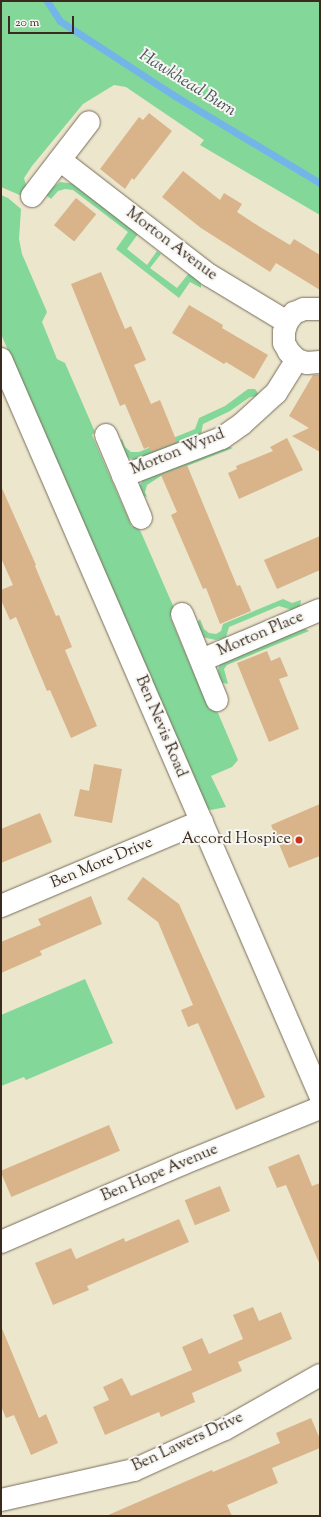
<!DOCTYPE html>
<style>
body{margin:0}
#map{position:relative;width:321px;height:1517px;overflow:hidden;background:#ebe6cc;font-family:"Sorts Mill Goudy",serif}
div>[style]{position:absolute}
.green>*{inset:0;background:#83d799}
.stream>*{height:7px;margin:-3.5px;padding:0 3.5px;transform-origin:3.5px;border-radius:3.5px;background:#73b5e8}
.building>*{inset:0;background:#d9b48b;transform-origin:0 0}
.roads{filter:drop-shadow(0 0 1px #796c5b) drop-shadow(0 0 1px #796c5b)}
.minor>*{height:22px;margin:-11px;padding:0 11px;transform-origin:11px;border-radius:11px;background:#fff}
.dots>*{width:11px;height:11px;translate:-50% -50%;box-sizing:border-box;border:2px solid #f6f6f2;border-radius:50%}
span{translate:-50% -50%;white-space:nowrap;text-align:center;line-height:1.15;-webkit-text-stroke:4px #f6f6f2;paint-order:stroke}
.street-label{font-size:16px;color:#3b2a1e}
.poi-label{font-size:16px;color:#3b2a1e}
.right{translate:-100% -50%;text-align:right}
.water-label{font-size:17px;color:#4c545b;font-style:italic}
.frame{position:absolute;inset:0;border:2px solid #3b2a1e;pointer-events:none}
.scale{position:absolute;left:8px;top:16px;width:66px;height:18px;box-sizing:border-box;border:2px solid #3b2a1e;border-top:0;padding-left:5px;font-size:12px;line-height:14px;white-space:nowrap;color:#3b2a1e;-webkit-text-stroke:3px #f6f6f2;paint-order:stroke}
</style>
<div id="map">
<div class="green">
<div style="clip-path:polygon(1px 1px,320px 1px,320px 215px,200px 145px,204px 140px,126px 87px,114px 85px,83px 104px,32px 166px,24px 178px,27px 189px,22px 196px,1px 187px)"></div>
<div style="clip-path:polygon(60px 182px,76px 184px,138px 234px,127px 249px,147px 265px,157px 251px,161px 254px,150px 268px,177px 288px,189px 273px,201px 281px,201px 288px,190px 282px,179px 298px,116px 249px,128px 232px,73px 190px,65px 189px,58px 191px,51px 199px,46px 195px,52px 188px)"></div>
<div style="clip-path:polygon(1px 195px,8px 198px,21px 209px,19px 239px,22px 254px,47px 312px,42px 322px,57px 359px,65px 363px,95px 432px,92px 435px,132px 527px,133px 526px,140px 530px,174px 608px,174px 614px,170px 617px,209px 709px,212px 708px,218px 713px,238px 760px,232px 767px,211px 776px,226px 807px,211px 810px,205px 807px,1px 334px)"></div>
<div style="clip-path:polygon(248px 389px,255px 389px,260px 396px,250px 397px,230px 411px,203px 424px,201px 434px,139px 459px,131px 459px,123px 454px,117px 444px,122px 439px,125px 447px,131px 452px,139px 452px,195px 429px,199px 418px,225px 406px)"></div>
<div style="clip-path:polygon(224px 445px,233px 448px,161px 476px,147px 485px,145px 492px,147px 497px,138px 494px,140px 485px,144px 478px)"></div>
<div style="clip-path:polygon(283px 599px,292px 603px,301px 600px,300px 607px,292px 610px,279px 606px,229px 627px,226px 637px,216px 640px,202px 637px,195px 625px,200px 619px,204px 629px,209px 633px,216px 634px,221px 631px,223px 624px)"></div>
<div style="clip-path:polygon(302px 627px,309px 631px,227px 665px,224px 669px,228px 684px,219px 682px,218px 669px,220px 663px)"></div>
<div style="clip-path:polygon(85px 979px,113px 1043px,26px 1080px,24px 1077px,1px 1086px,1px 1015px)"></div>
</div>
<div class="stream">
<div style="left:47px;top:1px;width:24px;rotate:57deg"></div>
<div style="left:60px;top:21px;width:137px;rotate:33.1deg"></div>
<div style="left:175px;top:96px;width:169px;rotate:31deg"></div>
</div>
<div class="building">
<div style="clip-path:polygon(149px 113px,172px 131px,134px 180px,132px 178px,125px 189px,100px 169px,139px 117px,143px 120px)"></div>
<div style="clip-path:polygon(183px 171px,220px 200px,224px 193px,242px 204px,237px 212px,260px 227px,290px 245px,294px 239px,320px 255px,320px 290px,276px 263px,270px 272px,201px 228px,162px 197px)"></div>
<div style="left:76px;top:198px;width:26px;height:35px;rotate:39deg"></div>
<div style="clip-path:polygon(101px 272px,125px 329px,131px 326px,146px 360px,134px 365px,151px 404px,160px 400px,177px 442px,151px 452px,149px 447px,144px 449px,125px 404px,120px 406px,71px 284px)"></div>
<div style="clip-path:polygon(189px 305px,223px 325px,222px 328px,268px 355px,254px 379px,226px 362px,224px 364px,172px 333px)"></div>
<div style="clip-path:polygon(313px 375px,320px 375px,320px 452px,292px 436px,309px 428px,289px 416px)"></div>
<div style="clip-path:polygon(287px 438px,303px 470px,239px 499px,228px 473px,237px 469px,236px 466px,273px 451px,270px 447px)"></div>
<div style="clip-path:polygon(187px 465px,237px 586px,240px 585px,251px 611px,220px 624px,206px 588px,203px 589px,171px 515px,177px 512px,161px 475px)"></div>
<div style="clip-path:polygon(1px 486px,36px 565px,35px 566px,56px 616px,59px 615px,72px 647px,65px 650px,97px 726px,71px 738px,50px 690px,47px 691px,16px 617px,10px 620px,1px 600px,1px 590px,13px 585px,1px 558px)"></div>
<div style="clip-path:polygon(320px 536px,320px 570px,277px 589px,264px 560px)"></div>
<div style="clip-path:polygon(267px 651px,271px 661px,280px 657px,288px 676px,279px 679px,299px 729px,269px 742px,237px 663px)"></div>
<div style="clip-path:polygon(94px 764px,122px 769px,112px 823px,74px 816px,80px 789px,89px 791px)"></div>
<div style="clip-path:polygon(320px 804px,320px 856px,289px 868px,271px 825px)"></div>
<div style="clip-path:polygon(40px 813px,52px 842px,1px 863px,1px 829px)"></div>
<div style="clip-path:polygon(143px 877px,179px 904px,265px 1097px,236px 1110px,198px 1023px,188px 1027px,181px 1010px,193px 1005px,158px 922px,127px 899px)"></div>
<div style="clip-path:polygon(91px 896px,102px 924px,40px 951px,42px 955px,1px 973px,1px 942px,41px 925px,38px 919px)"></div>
<div style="left:109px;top:1125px;width:28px;height:118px;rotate:67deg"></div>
<div style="clip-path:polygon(299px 1154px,312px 1186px,320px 1183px,320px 1265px,286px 1185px,277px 1188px,268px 1167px)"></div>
<div style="left:220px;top:1186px;width:27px;height:38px;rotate:68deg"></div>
<div style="clip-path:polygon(179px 1219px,189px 1242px,87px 1286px,89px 1290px,53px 1305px,35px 1263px,71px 1248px,76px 1259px,124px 1238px,125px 1242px)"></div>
<div style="clip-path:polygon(253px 1307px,259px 1321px,281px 1312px,292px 1339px,238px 1362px,242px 1371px,192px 1393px,195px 1402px,161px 1417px,159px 1412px,105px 1435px,93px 1407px,109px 1400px,103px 1387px,122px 1378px,131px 1396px,192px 1370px,182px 1347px,202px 1338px,209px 1354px,243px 1339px,233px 1315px)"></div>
<div style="clip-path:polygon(1px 1326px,39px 1418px,46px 1414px,58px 1443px,31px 1455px,14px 1415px,6px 1418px,1px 1406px)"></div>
<div style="clip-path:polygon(311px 1418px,320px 1439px,320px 1448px,272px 1468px,278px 1483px,227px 1505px,232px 1516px,106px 1516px,212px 1470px,213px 1472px,280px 1443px,276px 1433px)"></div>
</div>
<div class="roads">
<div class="minor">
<div style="left:60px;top:160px;width:188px;rotate:37.7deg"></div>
<div style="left:209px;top:275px;width:91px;rotate:31.1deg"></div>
<div style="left:32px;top:196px;width:93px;rotate:-52.4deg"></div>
<div style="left:320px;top:309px;width:16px;rotate:180deg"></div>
<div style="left:304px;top:309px;width:11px;rotate:158deg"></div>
<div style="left:294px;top:313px;width:11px;rotate:128deg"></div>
<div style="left:287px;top:322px;width:10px;rotate:107deg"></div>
<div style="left:284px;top:332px;width:11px;rotate:90deg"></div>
<div style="left:284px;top:343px;width:10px;rotate:61deg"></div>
<div style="left:289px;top:352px;width:11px;rotate:45deg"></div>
<div style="left:297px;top:360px;width:10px;rotate:17deg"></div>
<div style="left:307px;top:363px;width:13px;rotate:-4deg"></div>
<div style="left:1px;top:359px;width:802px;rotate:66.57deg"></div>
<div style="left:106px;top:435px;width:90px;rotate:67.1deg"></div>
<div style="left:123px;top:476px;width:106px;rotate:-21deg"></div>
<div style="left:222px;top:438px;width:24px;rotate:-35deg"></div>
<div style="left:242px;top:424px;width:46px;rotate:-42.4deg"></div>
<div style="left:276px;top:393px;width:39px;rotate:-58deg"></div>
<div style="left:182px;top:614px;width:93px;rotate:67.9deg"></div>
<div style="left:202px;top:660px;width:128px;rotate:-23deg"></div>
<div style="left:1px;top:906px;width:218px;rotate:-22.9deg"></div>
<div style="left:1px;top:1242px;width:197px;rotate:-23.3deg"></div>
<div style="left:182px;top:1164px;width:149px;rotate:-22.1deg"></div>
<div style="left:1px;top:1500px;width:136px;rotate:-12.7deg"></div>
<div style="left:134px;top:1470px;width:100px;rotate:-24.3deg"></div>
<div style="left:225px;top:1429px;width:109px;rotate:-29.6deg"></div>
</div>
</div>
<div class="dots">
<div style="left:299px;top:840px;background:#c8321e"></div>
</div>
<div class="street-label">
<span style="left:171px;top:245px;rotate:37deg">Morton Avenue</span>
<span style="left:178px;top:453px;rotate:-22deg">Morton Wynd</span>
<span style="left:261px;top:635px;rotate:-23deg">Morton Place</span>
<span style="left:160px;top:727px;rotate:67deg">Ben Nevis Road</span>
<span style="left:102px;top:864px;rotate:-23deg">Ben More Drive</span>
<span style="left:160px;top:1174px;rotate:-23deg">Ben Hope Avenue</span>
<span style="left:188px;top:1443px;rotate:-25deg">Ben Lawers Drive</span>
</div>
<div class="poi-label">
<span class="right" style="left:291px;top:840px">Accord Hospice</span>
</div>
<div class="water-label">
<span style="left:187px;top:84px;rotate:32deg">Hawkhead Burn</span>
</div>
<div class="frame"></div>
<div class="scale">20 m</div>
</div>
